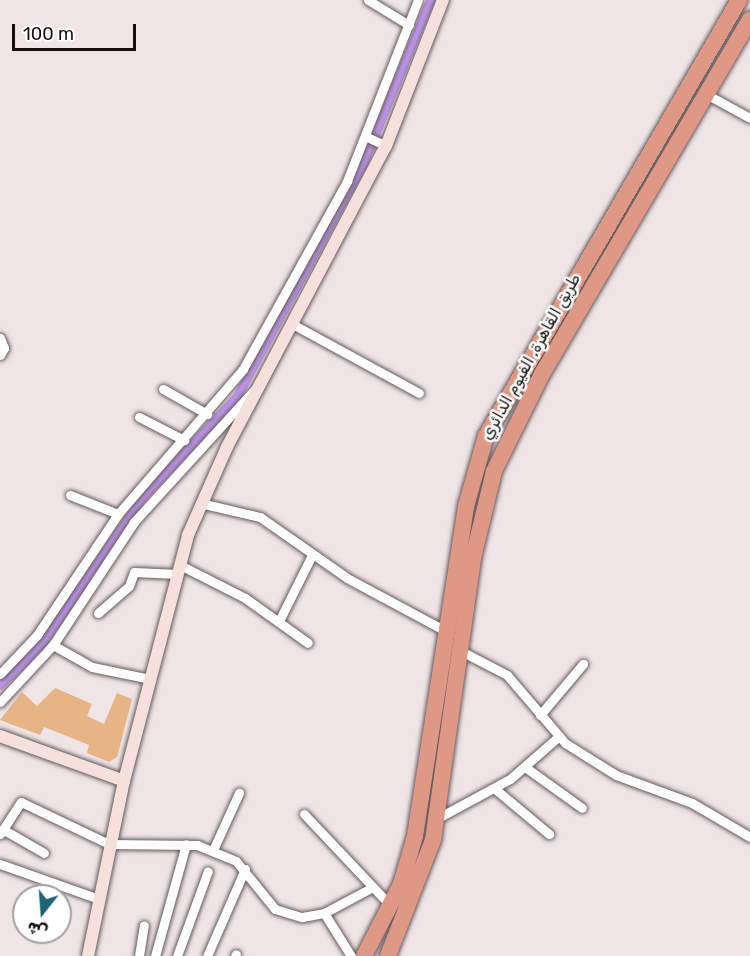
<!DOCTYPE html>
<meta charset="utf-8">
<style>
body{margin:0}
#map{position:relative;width:750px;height:956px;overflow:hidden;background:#efe4e6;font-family:Rubik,Cairo,sans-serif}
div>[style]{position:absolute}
.green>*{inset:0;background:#e7b485}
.canal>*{height:9px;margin:-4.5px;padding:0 4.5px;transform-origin:4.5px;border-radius:4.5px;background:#bd95e8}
.roads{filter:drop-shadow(0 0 2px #645a5c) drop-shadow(0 0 2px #645a5c)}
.street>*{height:9px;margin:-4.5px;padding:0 4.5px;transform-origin:4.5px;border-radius:4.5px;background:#fff}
.secondary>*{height:12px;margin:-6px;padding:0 6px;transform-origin:6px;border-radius:6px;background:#f6e0db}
.highway>*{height:16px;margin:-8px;padding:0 8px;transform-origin:8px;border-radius:8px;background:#e09886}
span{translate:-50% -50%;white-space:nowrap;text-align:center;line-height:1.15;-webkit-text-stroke:5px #fff;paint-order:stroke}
.street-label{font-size:16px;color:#131010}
.north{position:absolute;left:12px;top:884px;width:60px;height:60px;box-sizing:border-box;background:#fff;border:2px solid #a19f9f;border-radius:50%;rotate:197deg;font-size:16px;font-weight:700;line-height:24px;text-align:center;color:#131010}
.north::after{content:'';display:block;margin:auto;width:21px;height:27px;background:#1e6474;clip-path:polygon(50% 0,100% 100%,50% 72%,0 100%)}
.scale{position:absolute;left:12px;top:24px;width:124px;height:27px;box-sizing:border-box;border:3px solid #131010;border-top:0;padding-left:8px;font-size:18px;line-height:21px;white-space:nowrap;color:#131010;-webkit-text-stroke:4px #fff;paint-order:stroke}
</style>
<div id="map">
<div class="green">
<div style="clip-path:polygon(55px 688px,92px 704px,87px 716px,104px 724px,117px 693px,132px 699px,117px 757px,109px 762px,87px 753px,89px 745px,44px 727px,40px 735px,0 720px,22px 692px,37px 706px)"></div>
</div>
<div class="canal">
<div style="left:0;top:685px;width:56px;rotate:-44.3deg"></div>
<div style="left:40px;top:646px;width:182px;rotate:-55.5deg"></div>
<div style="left:143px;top:496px;width:137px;rotate:-46.8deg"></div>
<div style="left:237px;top:396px;width:267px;rotate:-61.6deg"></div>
<div style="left:364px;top:161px;width:174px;rotate:-67.7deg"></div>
</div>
<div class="roads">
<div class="street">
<div style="left:368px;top:0;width:48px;rotate:31.4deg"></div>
<div style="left:706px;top:94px;width:50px;rotate:28.6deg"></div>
<div style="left:365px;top:136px;width:23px;rotate:25deg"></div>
<div style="left:296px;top:326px;width:140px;rotate:28.6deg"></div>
<div style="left:0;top:338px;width:11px;rotate:68deg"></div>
<div style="left:4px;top:348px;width:8px;rotate:120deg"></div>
<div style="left:163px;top:389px;width:51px;rotate:29.6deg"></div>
<div style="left:139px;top:417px;width:51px;rotate:27.1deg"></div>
<div style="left:70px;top:495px;width:52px;rotate:21.6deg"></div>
<div style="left:200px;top:503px;width:62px;rotate:13.1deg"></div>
<div style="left:260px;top:517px;width:106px;rotate:35deg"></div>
<div style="left:347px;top:578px;width:112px;rotate:28.2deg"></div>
<div style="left:180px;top:565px;width:73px;rotate:26.9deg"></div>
<div style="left:245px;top:598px;width:77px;rotate:35.5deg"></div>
<div style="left:98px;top:613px;width:41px;rotate:-41.1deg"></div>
<div style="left:129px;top:586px;width:15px;rotate:-70deg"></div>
<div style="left:134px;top:572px;width:44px;rotate:2.6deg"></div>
<div style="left:279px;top:621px;width:74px;rotate:-63.4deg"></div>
<div style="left:53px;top:645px;width:45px;rotate:29.4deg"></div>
<div style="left:92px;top:667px;width:59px;rotate:11.7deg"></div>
<div style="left:461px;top:651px;width:52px;rotate:27.6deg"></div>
<div style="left:507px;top:675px;width:89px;rotate:49.5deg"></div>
<div style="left:565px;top:743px;width:60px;rotate:32.1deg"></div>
<div style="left:616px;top:775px;width:81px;rotate:20.2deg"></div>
<div style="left:692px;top:803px;width:67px;rotate:30.4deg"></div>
<div style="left:0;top:674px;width:54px;rotate:-46.5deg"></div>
<div style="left:37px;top:635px;width:146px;rotate:-56.2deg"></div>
<div style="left:118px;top:514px;width:191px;rotate:-49.2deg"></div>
<div style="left:243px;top:369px;width:215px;rotate:-61deg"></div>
<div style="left:347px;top:181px;width:194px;rotate:-68.6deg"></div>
<div style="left:0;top:702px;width:78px;rotate:-47.1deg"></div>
<div style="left:53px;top:645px;width:147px;rotate:-56.6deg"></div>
<div style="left:134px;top:522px;width:178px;rotate:-47.7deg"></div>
<div style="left:540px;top:715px;width:67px;rotate:-49.9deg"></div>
<div style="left:525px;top:767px;width:70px;rotate:35.7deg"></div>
<div style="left:494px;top:788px;width:72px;rotate:39.9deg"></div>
<div style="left:304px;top:814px;width:127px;rotate:46.6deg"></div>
<div style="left:436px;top:819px;width:84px;rotate:-28.4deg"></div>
<div style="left:510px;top:779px;width:64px;rotate:-41.2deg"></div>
<div style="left:4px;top:830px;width:46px;rotate:29.9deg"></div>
<div style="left:0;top:834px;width:38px;rotate:-57deg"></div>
<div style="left:21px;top:802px;width:98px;rotate:25.5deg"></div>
<div style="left:109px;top:844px;width:88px;rotate:0.7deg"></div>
<div style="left:197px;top:845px;width:42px;rotate:22.3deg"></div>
<div style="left:236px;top:861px;width:62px;rotate:50.9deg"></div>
<div style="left:275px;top:909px;width:28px;rotate:17deg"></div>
<div style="left:302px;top:917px;width:22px;rotate:-10deg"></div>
<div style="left:324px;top:913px;width:53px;rotate:-28deg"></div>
<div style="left:213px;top:850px;width:63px;rotate:-65.5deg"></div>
<div style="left:0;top:864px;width:105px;rotate:19.5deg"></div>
<div style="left:324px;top:913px;width:51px;rotate:57.9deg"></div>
<div style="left:139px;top:956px;width:31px;rotate:-81deg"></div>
<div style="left:155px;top:956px;width:116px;rotate:-74.5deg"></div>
<div style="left:177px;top:956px;width:90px;rotate:-70deg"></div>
<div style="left:207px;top:956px;width:95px;rotate:-66.4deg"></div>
<div style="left:235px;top:956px;width:2px;rotate:-63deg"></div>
</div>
<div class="secondary">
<div style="left:0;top:736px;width:132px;rotate:19.9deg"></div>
<div style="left:88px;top:956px;width:179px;rotate:-78.4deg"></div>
<div style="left:124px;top:781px;width:254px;rotate:-75.4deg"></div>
<div style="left:188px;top:535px;width:96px;rotate:-66.1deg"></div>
<div style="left:227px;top:447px;width:340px;rotate:-62.2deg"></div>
<div style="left:386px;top:146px;width:157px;rotate:-68.7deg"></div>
</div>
<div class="highway">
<div style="left:364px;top:956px;width:81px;rotate:-62.8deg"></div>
<div style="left:401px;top:884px;width:50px;rotate:-73.7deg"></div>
<div style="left:415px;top:836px;width:334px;rotate:-81.2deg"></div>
<div style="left:466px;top:506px;width:73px;rotate:-74.1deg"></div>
<div style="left:486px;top:436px;width:504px;rotate:-59.87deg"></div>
<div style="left:388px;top:956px;width:124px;rotate:-68.8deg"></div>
<div style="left:433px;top:840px;width:285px;rotate:-81.9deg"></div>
<div style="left:473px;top:558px;width:89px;rotate:-76.4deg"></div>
<div style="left:494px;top:471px;width:108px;rotate:-63.7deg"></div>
<div style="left:542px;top:374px;width:411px;rotate:-59.6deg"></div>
</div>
</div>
<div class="street-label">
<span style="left:531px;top:357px;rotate:-61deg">طريق القاهرة, الفيوم الدائري</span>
</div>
<div class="north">ش</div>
<div class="scale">100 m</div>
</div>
